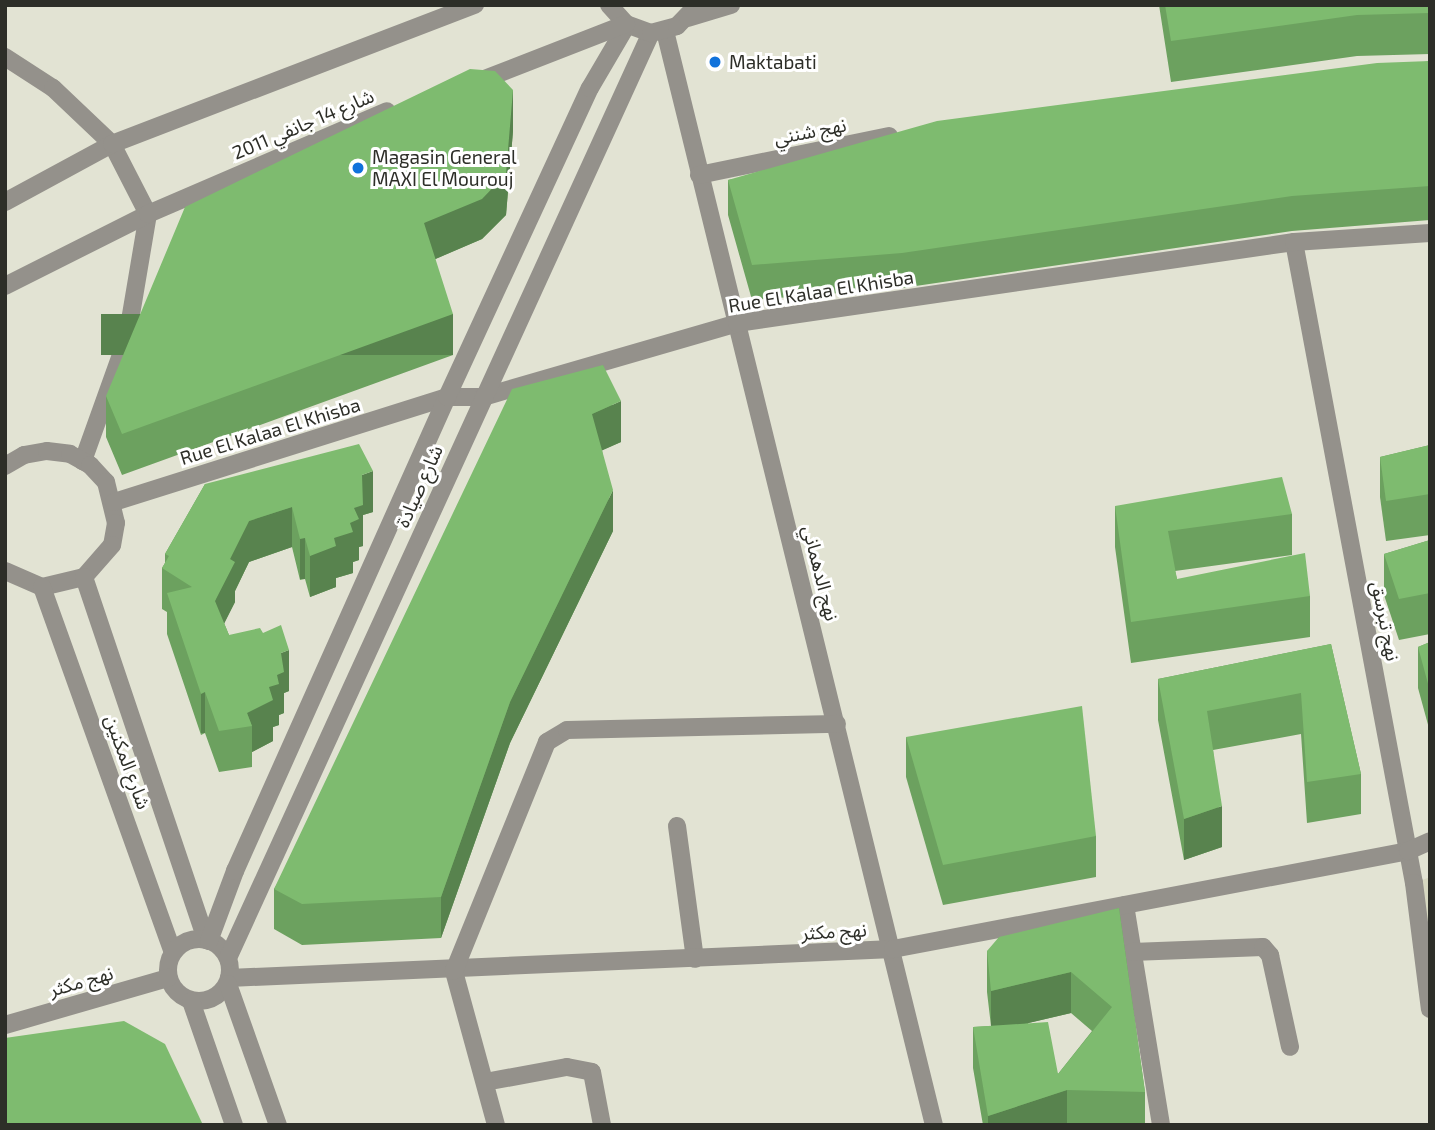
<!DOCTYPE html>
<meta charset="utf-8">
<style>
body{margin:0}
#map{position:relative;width:1435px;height:1130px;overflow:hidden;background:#e2e3d3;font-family:"Exo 2","Noto Sans Arabic",sans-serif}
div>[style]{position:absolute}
.built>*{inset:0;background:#d7d8c1}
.minor>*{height:18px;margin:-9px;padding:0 9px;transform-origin:9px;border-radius:9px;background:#94918b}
.minor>.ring{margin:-9px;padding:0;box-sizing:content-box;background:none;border:18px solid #94918b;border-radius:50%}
.tertiary>*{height:18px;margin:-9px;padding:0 9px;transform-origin:9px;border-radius:9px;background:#94918b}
.wall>*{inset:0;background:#6ca15f}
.shaded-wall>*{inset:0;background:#58834e;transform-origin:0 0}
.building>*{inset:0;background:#7ebb6f}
.dots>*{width:19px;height:19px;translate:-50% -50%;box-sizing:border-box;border:4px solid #fff;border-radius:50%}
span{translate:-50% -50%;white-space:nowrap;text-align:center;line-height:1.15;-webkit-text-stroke:6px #fff;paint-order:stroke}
.poi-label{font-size:19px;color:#2d2e28}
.left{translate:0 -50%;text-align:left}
.street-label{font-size:19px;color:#2d2e28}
.frame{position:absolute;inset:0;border:7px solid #2d2e28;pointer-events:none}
</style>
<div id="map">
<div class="built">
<div style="clip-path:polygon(1430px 877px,1430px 951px,1420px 881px)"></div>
</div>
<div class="minor">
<div style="left:665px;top:31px;width:1127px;rotate:76.19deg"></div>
<div style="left:5px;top:57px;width:57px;rotate:32.9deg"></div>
<div style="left:53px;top:88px;width:81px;rotate:43.5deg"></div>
<div style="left:112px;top:144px;width:79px;rotate:62.8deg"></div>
<div style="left:148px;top:214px;width:126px;rotate:99.6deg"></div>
<div style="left:127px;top:338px;width:131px;rotate:109.7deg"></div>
<div style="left:699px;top:175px;width:194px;rotate:-11.6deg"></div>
<div style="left:1294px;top:242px;width:652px;rotate:79.4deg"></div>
<div style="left:1414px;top:883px;width:127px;rotate:82.8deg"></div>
<div style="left:5px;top:466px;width:22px;rotate:-30deg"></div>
<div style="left:24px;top:455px;width:23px;rotate:-10deg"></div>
<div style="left:47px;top:451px;width:23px;rotate:7deg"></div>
<div style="left:70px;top:454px;width:23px;rotate:29deg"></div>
<div style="left:90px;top:465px;width:23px;rotate:47deg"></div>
<div style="left:106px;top:482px;width:42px;rotate:76.3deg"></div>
<div style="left:116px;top:523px;width:22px;rotate:100deg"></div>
<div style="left:112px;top:545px;width:43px;rotate:131.2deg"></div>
<div style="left:84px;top:577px;width:43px;rotate:166.6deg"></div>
<div style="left:42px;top:587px;width:40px;rotate:-156.6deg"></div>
<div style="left:114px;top:502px;width:349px;rotate:-17.5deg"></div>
<div style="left:447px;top:397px;width:36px"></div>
<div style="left:483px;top:397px;width:265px;rotate:-16.2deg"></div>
<div style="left:737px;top:323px;width:563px;rotate:-8.27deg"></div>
<div style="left:1294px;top:242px;width:136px;rotate:-3.8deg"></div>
<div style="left:84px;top:577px;width:383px;rotate:71.4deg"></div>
<div style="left:42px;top:587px;width:388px;rotate:70.3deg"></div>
<div style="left:677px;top:826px;width:134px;rotate:82.3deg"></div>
<div style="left:1125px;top:905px;width:223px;rotate:80.7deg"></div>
<div class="ring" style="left:168px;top:939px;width:44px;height:44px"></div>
<div style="left:209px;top:941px;width:75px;rotate:-69.6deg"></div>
<div style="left:235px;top:871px;width:519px;rotate:-65.9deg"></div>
<div style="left:447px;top:397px;width:340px;rotate:-65.2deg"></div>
<div style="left:590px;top:88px;width:73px;rotate:-59.6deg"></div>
<div style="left:1132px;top:952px;width:131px;rotate:-2.2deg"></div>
<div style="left:1263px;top:947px;width:11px;rotate:49deg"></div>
<div style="left:1270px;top:955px;width:94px;rotate:77.7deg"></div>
<div style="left:228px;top:958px;width:1017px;rotate:-65.43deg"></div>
<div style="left:229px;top:978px;width:665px;rotate:-2.5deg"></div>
<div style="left:893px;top:949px;width:524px;rotate:-10.77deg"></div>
<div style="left:1408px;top:851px;width:24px;rotate:-24deg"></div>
<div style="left:228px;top:984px;width:150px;rotate:70.5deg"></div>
<div style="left:191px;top:1001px;width:131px;rotate:70.9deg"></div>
<div style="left:5px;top:1025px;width:170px;rotate:-16.1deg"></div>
<div style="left:485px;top:1082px;width:83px;rotate:-10.4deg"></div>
<div style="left:567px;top:1067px;width:25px;rotate:11deg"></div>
<div style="left:592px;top:1072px;width:54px;rotate:79.3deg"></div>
<div style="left:496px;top:1125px;width:160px;rotate:-105.3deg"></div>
<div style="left:454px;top:971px;width:247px;rotate:-67.9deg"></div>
<div style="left:547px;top:742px;width:23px;rotate:-31deg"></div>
<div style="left:567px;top:730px;width:270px;rotate:-1.3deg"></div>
</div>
<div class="tertiary">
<div style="left:609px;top:5px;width:25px;rotate:48deg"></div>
<div style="left:626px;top:24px;width:27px;rotate:20deg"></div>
<div style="left:651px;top:33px;width:27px;rotate:-15deg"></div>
<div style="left:677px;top:26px;width:29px;rotate:-46deg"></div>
<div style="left:688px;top:18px;width:45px;rotate:-16.8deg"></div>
<div style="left:477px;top:82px;width:160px;rotate:-21.3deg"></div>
<div style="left:5px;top:202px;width:122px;rotate:-28.5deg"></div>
<div style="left:112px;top:144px;width:389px;rotate:-21deg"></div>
<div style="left:5px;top:286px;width:160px;rotate:-26.7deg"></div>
<div style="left:148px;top:214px;width:260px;rotate:-23.3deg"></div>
</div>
<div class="wall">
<div style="clip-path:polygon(1159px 5px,1430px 5px,1430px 54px,1357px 56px,1171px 82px)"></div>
<div style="clip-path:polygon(1430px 61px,1430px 220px,1292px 231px,902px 288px,752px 300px,728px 215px,728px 180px)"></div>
<div style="clip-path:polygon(513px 131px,506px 215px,482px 239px,435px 259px,453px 355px,122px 475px,106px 437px,106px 396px)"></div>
<div style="clip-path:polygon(603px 365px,621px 442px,602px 450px,613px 531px,510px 743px,441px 938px,302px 945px,274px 929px,274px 889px)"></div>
<div style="clip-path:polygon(1430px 445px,1430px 535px,1386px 541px,1380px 497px,1380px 457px)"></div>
<div style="clip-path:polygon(205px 484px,373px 512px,363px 515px,363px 546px,359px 547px,359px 560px,353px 562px,353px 573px,336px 578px,336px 587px,310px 597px,305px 579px,300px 580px,292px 547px,249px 562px,235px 591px,235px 602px,224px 623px,229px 635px,289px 691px,284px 693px,284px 713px,279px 715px,279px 725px,273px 727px,273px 741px,252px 752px,252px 767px,219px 772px,205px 733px,201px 735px,167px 634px,167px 612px,162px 609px,162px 568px,165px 563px,165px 554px)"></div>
<div style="clip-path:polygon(1115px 506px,1292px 514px,1292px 555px,1175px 571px,1177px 579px,1310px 596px,1310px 637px,1131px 663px,1115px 547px)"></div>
<div style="clip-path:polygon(1430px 540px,1430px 634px,1399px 640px,1384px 595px,1384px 554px)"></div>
<div style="clip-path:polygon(1430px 642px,1430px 732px,1418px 688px,1418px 647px)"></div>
<div style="clip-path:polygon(1331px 644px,1361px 774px,1361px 814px,1307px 823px,1301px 734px,1213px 750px,1222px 847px,1184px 860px,1158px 720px,1158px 679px)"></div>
<div style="clip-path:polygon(906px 737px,1096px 836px,1096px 877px,943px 905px,906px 777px)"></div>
<div style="clip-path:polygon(evenodd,1119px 908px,1145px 1092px,1145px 1125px,983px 1125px,973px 1068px,973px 1027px,991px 1026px,987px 992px,987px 951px,1119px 908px,1071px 1013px,1092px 1031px,1058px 1074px,1028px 1023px,1071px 1013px)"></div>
</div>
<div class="shaded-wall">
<div style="clip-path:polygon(513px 90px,513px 131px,506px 215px,482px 239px,424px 264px,424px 223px)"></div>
<div style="left:453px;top:314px;width:41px;height:352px;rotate:90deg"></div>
<div style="clip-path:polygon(621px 401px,621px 442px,592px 455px,592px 414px)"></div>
<div style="clip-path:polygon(373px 471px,373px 512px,363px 515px,363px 546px,359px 547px,359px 560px,353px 562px,353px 573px,336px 578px,336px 587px,310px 597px,310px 556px,334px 538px,350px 523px,362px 475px)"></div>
<div style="clip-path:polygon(613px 490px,613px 531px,510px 743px,441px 938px,441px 897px,510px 702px)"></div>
<div style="clip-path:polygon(292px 507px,292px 547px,249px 562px,235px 591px,235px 602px,215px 642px,215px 601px,230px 559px,249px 521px)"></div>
<div style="left:305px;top:538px;width:41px;height:5px;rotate:90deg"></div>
<div style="clip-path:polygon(289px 650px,289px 691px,284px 693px,284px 713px,279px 715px,279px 725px,273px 727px,273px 741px,252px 752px,252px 726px,247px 713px,269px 687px,277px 675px,281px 653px)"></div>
<div style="left:205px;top:692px;width:41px;height:4px;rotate:90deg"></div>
<div style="clip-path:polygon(1222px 806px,1222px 847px,1184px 860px,1184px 819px)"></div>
<div style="clip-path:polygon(1071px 972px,1071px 1013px,991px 1032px,991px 991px)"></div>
<div style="clip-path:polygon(1067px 1090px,1067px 1125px,988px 1125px,988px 1116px)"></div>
</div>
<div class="building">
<div style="clip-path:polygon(1165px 5px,1430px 5px,1430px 13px,1357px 15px,1171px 41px)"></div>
<div style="clip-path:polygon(1430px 61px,1430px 186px,1292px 196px,902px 253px,752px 265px,728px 180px,937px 121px,1377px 63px)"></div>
<div style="clip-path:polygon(470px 69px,495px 71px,513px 90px,506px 174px,482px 199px,424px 223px,453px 314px,122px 434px,106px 396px,185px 207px)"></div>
<div style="clip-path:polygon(603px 365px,621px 401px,592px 414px,613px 490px,510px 702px,441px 897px,302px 904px,274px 889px,512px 389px)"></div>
<div style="clip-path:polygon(359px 444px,373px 471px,362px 475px,363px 505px,354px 508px,359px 519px,350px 523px,353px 532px,334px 538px,336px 546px,310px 556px,305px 538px,300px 539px,292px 507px,249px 521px,230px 559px,235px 562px,215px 601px,229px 635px,260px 628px,263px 633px,281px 625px,289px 650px,281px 653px,284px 672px,277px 675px,279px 684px,269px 687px,273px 700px,247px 713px,252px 726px,219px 731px,205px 692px,201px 694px,167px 593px,192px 587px,162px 568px,169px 556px,165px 554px,205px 484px)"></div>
<div style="clip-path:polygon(1430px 445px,1430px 494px,1386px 501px,1380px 457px)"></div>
<div style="clip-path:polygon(1282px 477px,1292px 514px,1168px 531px,1177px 579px,1305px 553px,1310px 596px,1131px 622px,1115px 506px)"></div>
<div style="clip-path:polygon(1430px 540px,1430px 593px,1399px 599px,1384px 554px)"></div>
<div style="clip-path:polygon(1430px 642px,1430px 691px,1418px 647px)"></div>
<div style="clip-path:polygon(1331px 644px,1361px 774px,1307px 782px,1301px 693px,1207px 711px,1222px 806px,1184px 819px,1158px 679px)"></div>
<div style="clip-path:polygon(1082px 706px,1096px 836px,943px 865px,906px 737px)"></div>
<div style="clip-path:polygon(1119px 908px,1145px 1092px,1067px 1090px,988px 1116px,973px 1027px,1048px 1022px,1058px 1074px,1112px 1007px,1071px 972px,991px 991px,987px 951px,999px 937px)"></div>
<div style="clip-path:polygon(124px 1021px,165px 1044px,203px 1125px,5px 1125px,5px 1038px)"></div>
</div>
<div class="dots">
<div style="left:715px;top:62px;background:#1072db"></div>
<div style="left:358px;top:168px;background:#1072db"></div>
</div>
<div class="poi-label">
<span class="left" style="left:729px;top:62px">Maktabati</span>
<span class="left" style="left:372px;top:168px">Magasin General<br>MAXI El Mourouj</span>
</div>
<div class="street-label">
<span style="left:303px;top:124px;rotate:-23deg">شارع 14 جانفي 2011</span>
<span style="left:810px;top:131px;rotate:-11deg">نهج شنني</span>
<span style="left:821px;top:291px;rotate:-9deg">Rue El Kalaa El Khisba</span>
<span style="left:270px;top:431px;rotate:-17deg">Rue El Kalaa El Khisba</span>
<span style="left:419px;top:486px;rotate:-66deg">شارع صيادة</span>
<span style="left:821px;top:573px;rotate:76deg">نهج الدهماني</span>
<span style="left:1386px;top:621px;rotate:79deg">نهج تبرسق</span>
<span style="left:128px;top:762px;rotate:70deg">شارع المكنين</span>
<span style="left:834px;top:931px;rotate:-3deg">نهج مكثر</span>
<span style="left:81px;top:981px;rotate:-16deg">نهج مكثر</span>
</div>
<div class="frame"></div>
</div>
